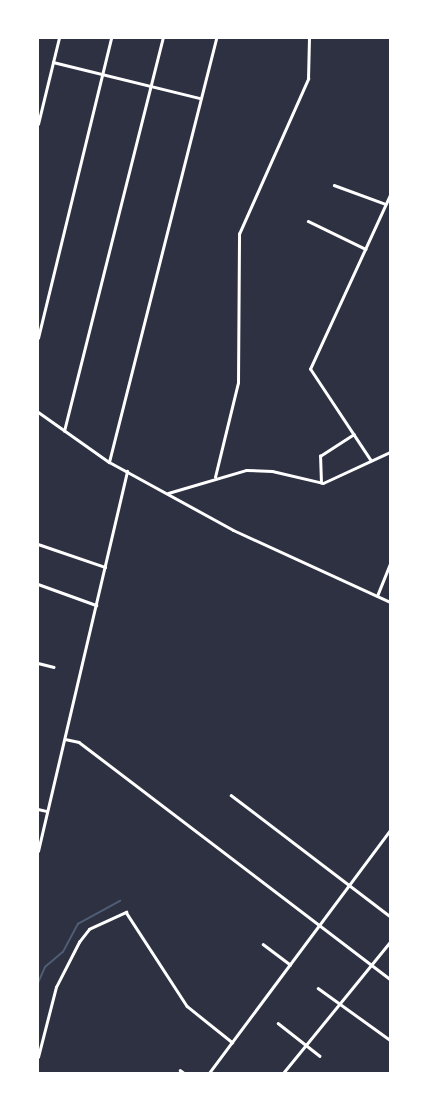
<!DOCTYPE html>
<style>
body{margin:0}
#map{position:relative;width:428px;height:1111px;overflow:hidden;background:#2d3142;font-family:"Nunito Sans",sans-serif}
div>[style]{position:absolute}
.stream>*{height:1.5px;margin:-0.75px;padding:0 0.75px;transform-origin:0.75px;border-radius:0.75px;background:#4f5d75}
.minor>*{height:2.5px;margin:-1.25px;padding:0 1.25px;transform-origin:1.25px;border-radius:1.25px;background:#fff}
.tertiary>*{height:3px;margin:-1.5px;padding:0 1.5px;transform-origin:1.5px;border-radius:1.5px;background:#fff}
span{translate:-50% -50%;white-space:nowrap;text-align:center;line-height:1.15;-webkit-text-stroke:3px #fff;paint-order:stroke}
.frame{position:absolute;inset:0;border:39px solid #fff;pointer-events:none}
</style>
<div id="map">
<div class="stream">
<div style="left:38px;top:983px;width:17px;rotate:-66deg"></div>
<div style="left:45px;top:967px;width:23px;rotate:-40deg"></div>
<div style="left:63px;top:952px;width:32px;rotate:-62deg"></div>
<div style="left:78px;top:924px;width:48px;rotate:-28.7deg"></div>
</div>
<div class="minor">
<div style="left:53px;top:62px;width:151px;rotate:13.8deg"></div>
<div style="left:38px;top:124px;width:89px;rotate:-76.3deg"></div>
<div style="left:334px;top:185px;width:55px;rotate:20.1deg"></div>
<div style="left:308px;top:221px;width:64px;rotate:25.8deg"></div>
<div style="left:38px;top:338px;width:309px;rotate:-76.3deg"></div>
<div style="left:64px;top:431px;width:405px;rotate:-75.9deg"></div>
<div style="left:371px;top:461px;width:110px;rotate:-123.5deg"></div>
<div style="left:310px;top:369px;width:192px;rotate:-65.3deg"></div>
<div style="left:109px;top:462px;width:437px;rotate:-75.8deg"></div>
<div style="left:215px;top:477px;width:97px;rotate:-76.3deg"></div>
<div style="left:238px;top:383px;width:149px;rotate:-89.6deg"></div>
<div style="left:239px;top:234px;width:170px;rotate:-66deg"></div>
<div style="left:308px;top:79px;width:41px;rotate:-88.6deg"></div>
<div style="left:321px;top:483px;width:27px;rotate:-92deg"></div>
<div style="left:320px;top:456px;width:40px;rotate:-32.9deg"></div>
<div style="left:38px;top:544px;width:71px;rotate:18.9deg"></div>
<div style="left:38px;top:584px;width:62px;rotate:19.9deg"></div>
<div style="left:377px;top:596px;width:35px;rotate:-68deg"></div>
<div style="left:38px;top:663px;width:16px;rotate:14deg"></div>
<div style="left:65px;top:739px;width:14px;rotate:12deg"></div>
<div style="left:79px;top:742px;width:391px;rotate:37.3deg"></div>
<div style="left:231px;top:795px;width:200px;rotate:37.3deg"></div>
<div style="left:38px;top:809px;width:9px;rotate:13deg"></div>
<div style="left:38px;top:851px;width:390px;rotate:-76.8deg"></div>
<div style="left:263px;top:944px;width:34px;rotate:37deg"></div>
<div style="left:318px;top:988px;width:89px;rotate:35.8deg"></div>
<div style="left:278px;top:1023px;width:53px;rotate:38.2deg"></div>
<div style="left:38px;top:1057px;width:72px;rotate:-75.6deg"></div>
<div style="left:56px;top:987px;width:51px;rotate:-62.9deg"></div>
<div style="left:79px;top:942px;width:16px;rotate:-52deg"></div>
<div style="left:89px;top:929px;width:41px;rotate:-24.7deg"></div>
<div style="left:126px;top:912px;width:112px;rotate:57deg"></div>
<div style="left:187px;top:1006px;width:58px;rotate:38.7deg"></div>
<div style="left:180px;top:1070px;width:5px;rotate:37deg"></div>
<div style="left:209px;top:1073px;width:303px;rotate:-53.3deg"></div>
</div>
<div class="tertiary">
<div style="left:38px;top:412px;width:87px;rotate:35.2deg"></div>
<div style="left:109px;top:462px;width:141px;rotate:28.7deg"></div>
<div style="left:233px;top:530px;width:173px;rotate:24.6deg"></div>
<div style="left:168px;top:493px;width:81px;rotate:-16.4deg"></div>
<div style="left:246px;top:470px;width:26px;rotate:2deg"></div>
<div style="left:272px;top:471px;width:52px;rotate:13.2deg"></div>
<div style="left:323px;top:483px;width:74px;rotate:-24.8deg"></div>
<div style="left:283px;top:1073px;width:169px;rotate:-50.8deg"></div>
</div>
<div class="frame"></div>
</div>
